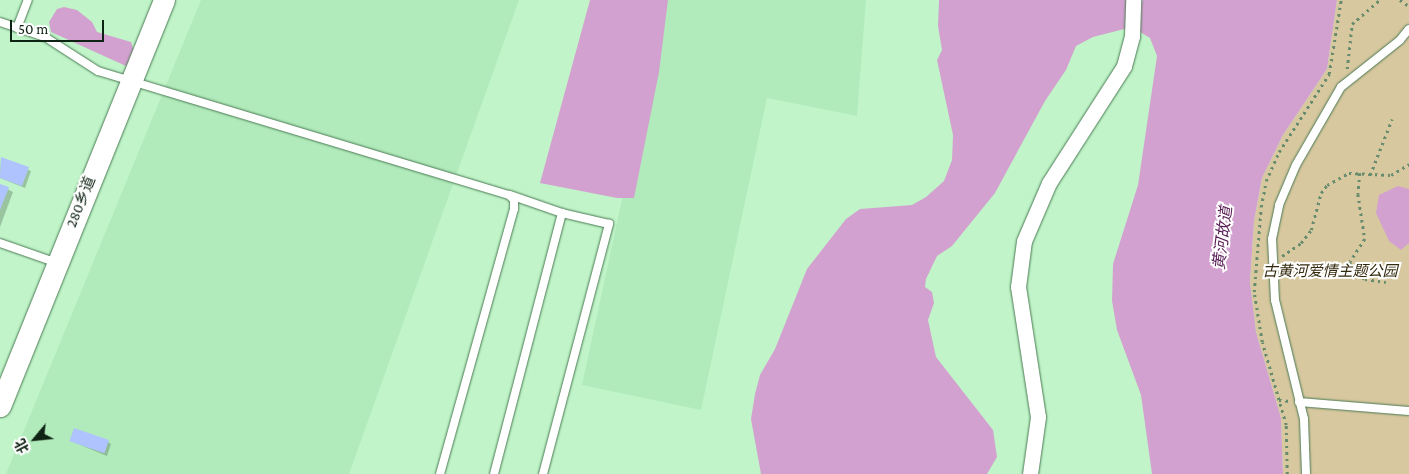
<!DOCTYPE html>
<meta charset="utf-8">
<style>
body{margin:0}
#map{position:relative;width:1409px;height:474px;overflow:hidden;background:#c1f5c9;font-family:"Crimson Pro","Noto Sans SC",serif}
div>[style]{position:absolute}
.built>*{inset:0;background:#b1ebbb}
.green>*{inset:0;background:#d8c89f}
.water>*{inset:0;background:#d3a1cf}
.shadow>*{inset:0;background:#0003}
.building>*{inset:0;background:#afc4fe;transform-origin:0 0}
.path>*{height:2.5px;margin-top:-1.25px;transform-origin:0;background:repeating-linear-gradient(90deg,#678b6d 0 2.5px,transparent 0 6.5px)}
.roads{filter:drop-shadow(0 0 1px #4b7a54) drop-shadow(0 0 1px #4b7a54)}
.lane>*{height:8px;margin:-4px;padding:0 4px;transform-origin:4px;border-radius:4px;background:#fff}
.street>*{height:15px;margin:-7.5px;padding:0 7.5px;transform-origin:7.5px;border-radius:7.5px;background:#fff}
.secondary>*{height:21px;margin:-10.5px;padding:0 10.5px;transform-origin:10.5px;border-radius:10.5px;background:#fff}
span{translate:-50% -50%;white-space:nowrap;text-align:center;line-height:1.15;-webkit-text-stroke:4px #fff;paint-order:stroke}
.street-label{font-size:15px;color:#0f2314}
.park-label{font-size:15px;color:#33290c;font-style:italic}
.water-label{font-size:16px;color:#591d56;font-style:italic}
.north{position:absolute;left:10px;top:414px;width:50px;height:50px;-webkit-text-stroke:4px #fff;paint-order:stroke;rotate:242deg;font-size:14px;font-weight:700;line-height:20px;text-align:center;color:#0f2314}
.north::after{content:'';display:block;margin:auto;width:18px;height:22px;background:#0f2314;clip-path:polygon(50% 0,100% 100%,50% 72%,0 100%)}
.scale{position:absolute;left:10px;top:20px;width:94px;height:22px;box-sizing:border-box;border:2px solid #0f2314;border-top:0;padding-left:6px;font-size:15px;line-height:18px;white-space:nowrap;color:#0f2314;-webkit-text-stroke:4px #fff;paint-order:stroke}
</style>
<div id="map">
<div class="built">
<div style="clip-path:polygon(201px 0,519px 0,349px 474px,6px 474px)"></div>
<div style="clip-path:polygon(665px 0,866px 0,857px 116px,767px 98px,701px 410px,582px 385px)"></div>
</div>
<div class="green">
<div style="clip-path:polygon(1337px 0,1409px 0,1409px 474px,1283px 474px,1281px 418px,1256px 332px,1250px 282px,1254px 221px,1262px 178px,1283px 135px,1327px 69px)"></div>
</div>
<div class="water">
<div style="clip-path:polygon(590px 0,668px 0,659px 72px,634px 198px,617px 198px,540px 183px)"></div>
<div style="clip-path:polygon(939px 0,1127px 0,1133px 6px,1143px 0,1337px 0,1327px 69px,1283px 135px,1262px 178px,1254px 221px,1250px 282px,1256px 332px,1281px 418px,1283px 474px,1152px 474px,1141px 395px,1117px 330px,1112px 301px,1113px 264px,1138px 185px,1157px 56px,1150px 38px,1132px 27px,1093px 37px,1076px 46px,1066px 70px,1045px 101px,995px 193px,952px 246px,937px 256px,926px 279px,925px 287px,932px 292px,934px 303px,928px 320px,936px 357px,993px 430px,997px 457px,987px 474px,761px 474px,751px 419px,755px 394px,760px 375px,775px 349px,807px 269px,846px 219px,860px 209px,912px 205px,926px 197px,944px 181px,952px 160px,953px 135px,937px 60px,942px 50px,938px 26px)"></div>
<div style="clip-path:polygon(64px 7px,77px 10px,92px 22px,97px 32px,131px 42px,134px 51px,131px 61px,126px 66px,51px 32px,49px 22px,57px 9px)"></div>
<div style="clip-path:polygon(1398px 186px,1409px 189px,1409px 243px,1401px 250px,1389px 241px,1376px 213px,1379px 195px)"></div>
</div>
<div class="shadow">
<div style="clip-path:polygon(1px 158px,31px 171px,25px 188px,0 178px)"></div>
<div style="clip-path:polygon(0 185px,13px 192px,0 227px)"></div>
<div style="clip-path:polygon(71px 441px,108px 442px,111px 444px,107px 456px)"></div>
</div>
<div class="building">
<div style="clip-path:polygon(1px 157px,29px 167px,22px 186px,0 178px)"></div>
<div style="clip-path:polygon(0 184px,9px 187px,0 210px)"></div>
<div style="left:74px;top:428px;width:37px;height:14px;rotate:19deg"></div>
</div>
<div class="path">
<div style="left:1400px;top:0;width:11px;rotate:34deg"></div>
<div style="left:1347px;top:69px;width:45px;rotate:-83.7deg"></div>
<div style="left:1352px;top:24px;width:37px;rotate:-41deg"></div>
<div style="left:1360px;top:173px;width:21px;rotate:95deg"></div>
<div style="left:1358px;top:194px;width:46px;rotate:81.2deg"></div>
<div style="left:1365px;top:239px;width:27px;rotate:123deg"></div>
<div style="left:1350px;top:262px;width:8px;rotate:76deg"></div>
<div style="left:1352px;top:270px;width:16px;rotate:35deg"></div>
<div style="left:1365px;top:279px;width:21px;rotate:8deg"></div>
<div style="left:1370px;top:175px;width:60px;rotate:-68.6deg"></div>
<div style="left:1282px;top:256px;width:23px;rotate:-34deg"></div>
<div style="left:1301px;top:243px;width:16px;rotate:-52deg"></div>
<div style="left:1311px;top:230px;width:38px;rotate:-75deg"></div>
<div style="left:1321px;top:193px;width:10px;rotate:-53deg"></div>
<div style="left:1327px;top:185px;width:25px;rotate:-29deg"></div>
<div style="left:1349px;top:173px;width:42px;rotate:2.7deg"></div>
<div style="left:1391px;top:175px;width:21px;rotate:-31deg"></div>
<div style="left:1279px;top:400px;width:11px;rotate:5deg"></div>
<div style="left:1287px;top:474px;width:49px;rotate:-91.2deg"></div>
<div style="left:1286px;top:425px;width:86px;rotate:-106.1deg"></div>
<div style="left:1262px;top:342px;width:51px;rotate:-99.1deg"></div>
<div style="left:1254px;top:292px;width:85px;rotate:-85.3deg"></div>
<div style="left:1261px;top:207px;width:26px;rotate:-79deg"></div>
<div style="left:1266px;top:181px;width:32px;rotate:-66deg"></div>
<div style="left:1279px;top:152px;width:93px;rotate:-57.3deg"></div>
<div style="left:1329px;top:74px;width:75px;rotate:-80.8deg"></div>
</div>
<div class="roads">
<div class="lane">
<div style="left:0;top:22px;width:47px;rotate:18.4deg"></div>
<div style="left:45px;top:37px;width:63px;rotate:32.7deg"></div>
<div style="left:98px;top:71px;width:429px;rotate:16.8deg"></div>
<div style="left:509px;top:195px;width:7px;rotate:45deg"></div>
<div style="left:514px;top:200px;width:9px;rotate:90deg"></div>
<div style="left:514px;top:209px;width:275px;rotate:105.6deg"></div>
<div style="left:17px;top:28px;width:30px;rotate:-69deg"></div>
<div style="left:0;top:243px;width:60px;rotate:19.3deg"></div>
<div style="left:1299px;top:402px;width:110px;rotate:4.7deg"></div>
<div style="left:494px;top:474px;width:270px;rotate:-75.4deg"></div>
<div style="left:562px;top:213px;width:55px;rotate:-160.9deg"></div>
<div style="left:543px;top:474px;width:259px;rotate:-75.2deg"></div>
<div style="left:609px;top:224px;width:48px;rotate:-166.8deg"></div>
<div style="left:1306px;top:474px;width:55px;rotate:-92.1deg"></div>
<div style="left:1304px;top:419px;width:122px;rotate:-103.7deg"></div>
<div style="left:1275px;top:300px;width:61px;rotate:-92.8deg"></div>
<div style="left:1272px;top:239px;width:35px;rotate:-78deg"></div>
<div style="left:1279px;top:205px;width:43px;rotate:-67deg"></div>
<div style="left:1296px;top:165px;width:90px;rotate:-60deg"></div>
<div style="left:1341px;top:87px;width:75px;rotate:-38.5deg"></div>
<div style="left:1400px;top:40px;width:14px;rotate:-51deg"></div>
</div>
<div class="street">
<div style="left:1030px;top:474px;width:58px;rotate:-82deg"></div>
<div style="left:1038px;top:417px;width:132px;rotate:-98.7deg"></div>
<div style="left:1018px;top:287px;width:46px;rotate:-82.6deg"></div>
<div style="left:1024px;top:241px;width:63px;rotate:-66.7deg"></div>
<div style="left:1049px;top:183px;width:139px;rotate:-57.3deg"></div>
<div style="left:1124px;top:66px;width:31px;rotate:-75deg"></div>
<div style="left:1132px;top:36px;width:36px;rotate:-88deg"></div>
</div>
<div class="secondary">
<div style="left:0;top:406px;width:438px;rotate:-68deg"></div>
</div>
</div>
<div class="street-label">
<span style="left:81px;top:202px;rotate:-68deg">280乡道</span>
</div>
<div class="park-label">
<span style="left:1330px;top:272px">古黄河爱情主题公园</span>
</div>
<div class="water-label">
<span style="left:1223px;top:238px;rotate:-83deg">黄河故道</span>
</div>
<div class="north">北</div>
<div class="scale">50 m</div>
</div>
